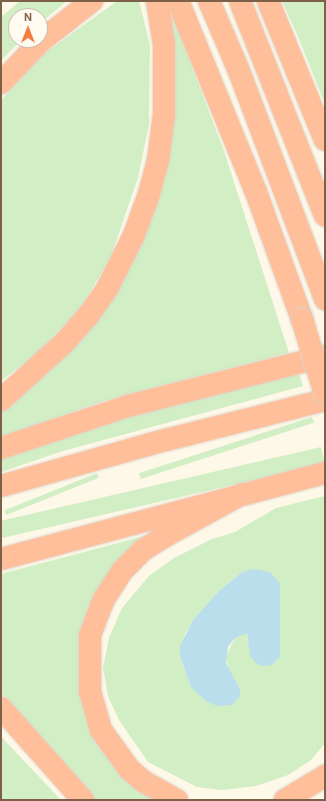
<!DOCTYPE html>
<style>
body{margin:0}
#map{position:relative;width:326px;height:801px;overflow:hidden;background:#fef8e8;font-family:"DM Sans",sans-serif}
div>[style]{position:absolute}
.green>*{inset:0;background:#d1eec4;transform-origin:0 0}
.water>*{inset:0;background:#badeeb}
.roads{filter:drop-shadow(0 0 1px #ddd6cf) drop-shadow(0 0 1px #ddd6cf)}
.highway>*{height:22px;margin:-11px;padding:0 11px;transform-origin:11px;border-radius:11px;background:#febf9a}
.bridges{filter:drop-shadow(0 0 1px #ddd6cf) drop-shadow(0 0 1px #ddd6cf)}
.highway-bridge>*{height:22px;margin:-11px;padding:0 11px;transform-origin:11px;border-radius:11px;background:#febf9a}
span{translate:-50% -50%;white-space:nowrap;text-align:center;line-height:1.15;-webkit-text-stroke:4px #fffbf0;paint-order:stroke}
.frame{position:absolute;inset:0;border:2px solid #7c6048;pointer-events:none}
.north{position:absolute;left:8px;top:8px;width:40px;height:40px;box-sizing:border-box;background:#fffbf0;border:1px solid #cbbdad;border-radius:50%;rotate:0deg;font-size:11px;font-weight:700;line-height:16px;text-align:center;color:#7c6048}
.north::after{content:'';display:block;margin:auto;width:14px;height:18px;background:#f37d42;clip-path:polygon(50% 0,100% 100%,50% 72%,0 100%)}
</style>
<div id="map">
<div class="green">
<div style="clip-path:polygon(20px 1px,67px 1px,40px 23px,40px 16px,16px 16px,16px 40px,21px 40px,1px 61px,1px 17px)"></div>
<div style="clip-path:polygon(117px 1px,139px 1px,150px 45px,149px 124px,138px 178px,110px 259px,81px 307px,39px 352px,1px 381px,1px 100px,45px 53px)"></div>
<div style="clip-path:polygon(282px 1px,325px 1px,325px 104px,297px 34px)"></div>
<div style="clip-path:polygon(173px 17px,224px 151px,289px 353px,104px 401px,1px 437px,1px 410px,141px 237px,167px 18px)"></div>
<div style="clip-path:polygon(297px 367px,303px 386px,63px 451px,1px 472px,1px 453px)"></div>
<div style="left:312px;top:417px;width:6px;height:182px;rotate:72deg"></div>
<div style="left:321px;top:447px;width:17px;height:331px;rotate:77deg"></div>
<div style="left:97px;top:473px;width:5px;height:100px;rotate:68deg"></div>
<div style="clip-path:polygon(evenodd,325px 496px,325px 743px,311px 760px,288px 775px,256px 786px,222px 790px,197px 787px,148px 762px,119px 720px,108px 696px,103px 668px,109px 638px,122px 608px,149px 576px,174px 558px,212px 539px,235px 532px,276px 508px,325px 496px,242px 572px,280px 584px,280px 657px,272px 665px,248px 644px,247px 633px,242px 633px,235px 638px,226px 656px,229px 674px,240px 690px,191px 687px,180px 656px,185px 633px,220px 590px,242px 572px)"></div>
<div style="clip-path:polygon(152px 534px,124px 560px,83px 687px,165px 800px,95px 800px,1px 693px,1px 574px)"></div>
<div style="clip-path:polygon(1px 736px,9px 745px,61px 800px,1px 800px)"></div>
</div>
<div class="water">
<div style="clip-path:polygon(253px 569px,270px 572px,280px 584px,280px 657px,272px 665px,261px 666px,254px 661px,250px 655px,247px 633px,235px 638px,228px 647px,226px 663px,240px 689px,240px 696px,232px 705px,218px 706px,207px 702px,191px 687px,180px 656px,180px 645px,194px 619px,220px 590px,242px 572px)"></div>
</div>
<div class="roads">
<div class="highway">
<div style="left:178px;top:1px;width:206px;rotate:67.8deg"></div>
<div style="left:256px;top:192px;width:135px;rotate:70.1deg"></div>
<div style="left:209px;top:1px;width:76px;rotate:66.8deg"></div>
<div style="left:239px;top:71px;width:244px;rotate:69.3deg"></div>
<div style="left:240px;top:1px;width:231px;rotate:68.4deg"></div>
<div style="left:268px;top:1px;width:150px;rotate:67.7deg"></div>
<div style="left:1px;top:83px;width:58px;rotate:-46.4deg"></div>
<div style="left:41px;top:41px;width:65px;rotate:-38.1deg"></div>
<div style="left:1px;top:400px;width:86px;rotate:-42.2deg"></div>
<div style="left:65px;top:342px;width:35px;rotate:-49deg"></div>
<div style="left:88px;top:316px;width:33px;rotate:-55deg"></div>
<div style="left:107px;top:289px;width:60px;rotate:-63.4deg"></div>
<div style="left:134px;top:235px;width:44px;rotate:-69.9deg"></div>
<div style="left:149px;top:194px;width:34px;rotate:-75deg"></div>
<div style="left:158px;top:161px;width:47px;rotate:-82.7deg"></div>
<div style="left:164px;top:114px;width:70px;rotate:-90deg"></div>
<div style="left:164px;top:44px;width:44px;rotate:-99.2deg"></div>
<div style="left:1px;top:448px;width:134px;rotate:-18.3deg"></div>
<div style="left:128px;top:406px;width:203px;rotate:-14.2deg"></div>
<div style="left:1px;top:486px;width:155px;rotate:-15.7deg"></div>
<div style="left:150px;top:444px;width:180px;rotate:-14.1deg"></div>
<div style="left:1px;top:559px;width:335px;rotate:-14.9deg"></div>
<div style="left:1px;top:708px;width:123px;rotate:48.3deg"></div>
<div style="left:177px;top:800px;width:39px;rotate:-151deg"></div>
<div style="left:143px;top:781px;width:18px;rotate:-139deg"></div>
<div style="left:129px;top:769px;width:48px;rotate:-125.7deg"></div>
<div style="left:101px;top:730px;width:40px;rotate:-106deg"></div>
<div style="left:90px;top:692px;width:57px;rotate:-90deg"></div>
<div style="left:90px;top:635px;width:39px;rotate:-69deg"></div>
<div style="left:104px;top:599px;width:33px;rotate:-57deg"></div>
<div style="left:122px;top:571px;width:30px;rotate:-45deg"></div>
<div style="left:143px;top:550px;width:28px;rotate:-32deg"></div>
<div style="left:167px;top:535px;width:85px;rotate:-28.7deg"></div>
<div style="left:285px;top:800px;width:47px;rotate:-31deg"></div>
</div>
</div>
<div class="bridges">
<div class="highway-bridge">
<div style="left:302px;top:319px;width:78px;rotate:73deg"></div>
</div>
</div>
<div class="frame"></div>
<div class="north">N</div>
</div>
